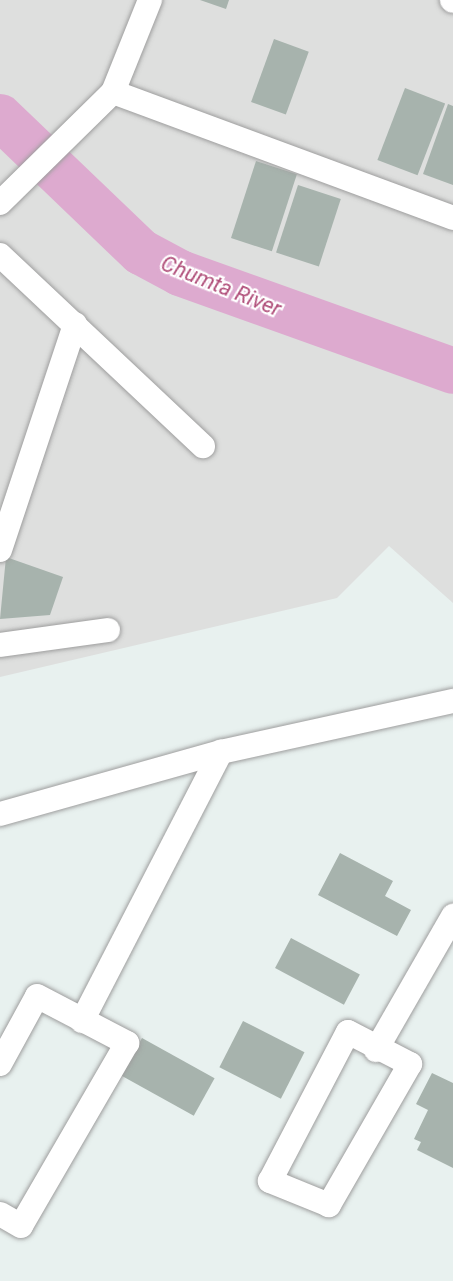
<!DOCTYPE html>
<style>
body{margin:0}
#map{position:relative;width:453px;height:1281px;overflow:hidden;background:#e8f1ef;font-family:Roboto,sans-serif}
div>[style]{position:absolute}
.residential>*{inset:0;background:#dedfde}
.river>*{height:46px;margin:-23px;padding:0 23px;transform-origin:23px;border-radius:23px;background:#ddaacf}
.building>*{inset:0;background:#a7b3ad;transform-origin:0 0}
.roads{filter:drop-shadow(0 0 2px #9e9e9e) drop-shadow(0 0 2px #9e9e9e)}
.minor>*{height:24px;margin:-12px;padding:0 12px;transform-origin:12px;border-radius:12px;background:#fff}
span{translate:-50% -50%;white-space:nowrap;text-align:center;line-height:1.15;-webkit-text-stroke:4.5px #fff;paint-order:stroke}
.water-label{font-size:22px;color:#b04f7a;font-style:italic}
</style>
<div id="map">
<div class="residential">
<div style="clip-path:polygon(0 0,453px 0,453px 603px,389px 546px,337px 598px,0 677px)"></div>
</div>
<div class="river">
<div style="left:0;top:117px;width:195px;rotate:43.8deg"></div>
<div style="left:141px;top:252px;width:44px;rotate:28.3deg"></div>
<div style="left:180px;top:273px;width:290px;rotate:19.7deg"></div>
</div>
<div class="building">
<div style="clip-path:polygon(200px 0,229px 0,226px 9px)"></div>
<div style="left:274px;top:39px;width:37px;height:67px;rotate:20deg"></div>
<div style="left:405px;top:88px;width:43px;height:77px;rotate:21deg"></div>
<div style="clip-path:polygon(448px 104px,453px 106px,453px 185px,423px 174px)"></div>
<div style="left:256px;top:161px;width:43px;height:81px;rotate:18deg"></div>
<div style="left:298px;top:185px;width:45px;height:71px;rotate:18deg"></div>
<div style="clip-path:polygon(6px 557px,63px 577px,50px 615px,0 619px)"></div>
<div style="clip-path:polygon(340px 853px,393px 881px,385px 896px,411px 910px,397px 936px,318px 895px)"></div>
<div style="left:291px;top:938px;width:78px;height:34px;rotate:28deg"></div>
<div style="left:243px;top:1021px;width:69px;height:52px;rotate:27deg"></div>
<div style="left:142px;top:1038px;width:83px;height:43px;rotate:29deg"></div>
<div style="clip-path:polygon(432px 1073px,453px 1083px,453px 1168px,417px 1150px,421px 1142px,414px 1139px,428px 1110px,416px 1104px)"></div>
</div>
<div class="roads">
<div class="minor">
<div style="left:452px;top:0;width:1px;rotate:45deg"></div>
<div style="left:113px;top:92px;width:363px;rotate:20.3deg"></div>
<div style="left:0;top:203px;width:158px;rotate:-44.5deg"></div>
<div style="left:113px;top:92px;width:99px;rotate:-68.1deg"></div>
<div style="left:0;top:255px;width:279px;rotate:43.3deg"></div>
<div style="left:0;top:550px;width:238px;rotate:-71.6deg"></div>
<div style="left:0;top:645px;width:109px;rotate:-7.9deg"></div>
<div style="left:0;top:814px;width:230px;rotate:-15.7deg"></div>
<div style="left:221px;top:752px;width:238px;rotate:-12.4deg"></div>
<div style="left:82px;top:1021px;width:303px;rotate:-62.7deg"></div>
<div style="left:348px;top:1032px;width:70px;rotate:27.3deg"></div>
<div style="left:410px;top:1064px;width:163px;rotate:119.9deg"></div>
<div style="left:329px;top:1205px;width:64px;rotate:-157.9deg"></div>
<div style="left:270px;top:1181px;width:168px;rotate:-62.4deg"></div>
<div style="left:376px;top:1050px;width:155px;rotate:-60.1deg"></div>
<div style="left:0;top:1064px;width:77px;rotate:-61.4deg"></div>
<div style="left:37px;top:996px;width:102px;rotate:27.6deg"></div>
<div style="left:127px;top:1043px;width:211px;rotate:120.1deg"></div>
<div style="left:21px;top:1226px;width:24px;rotate:-150deg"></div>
</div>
</div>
<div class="water-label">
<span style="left:221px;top:286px;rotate:22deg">Chumta River</span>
</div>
</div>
